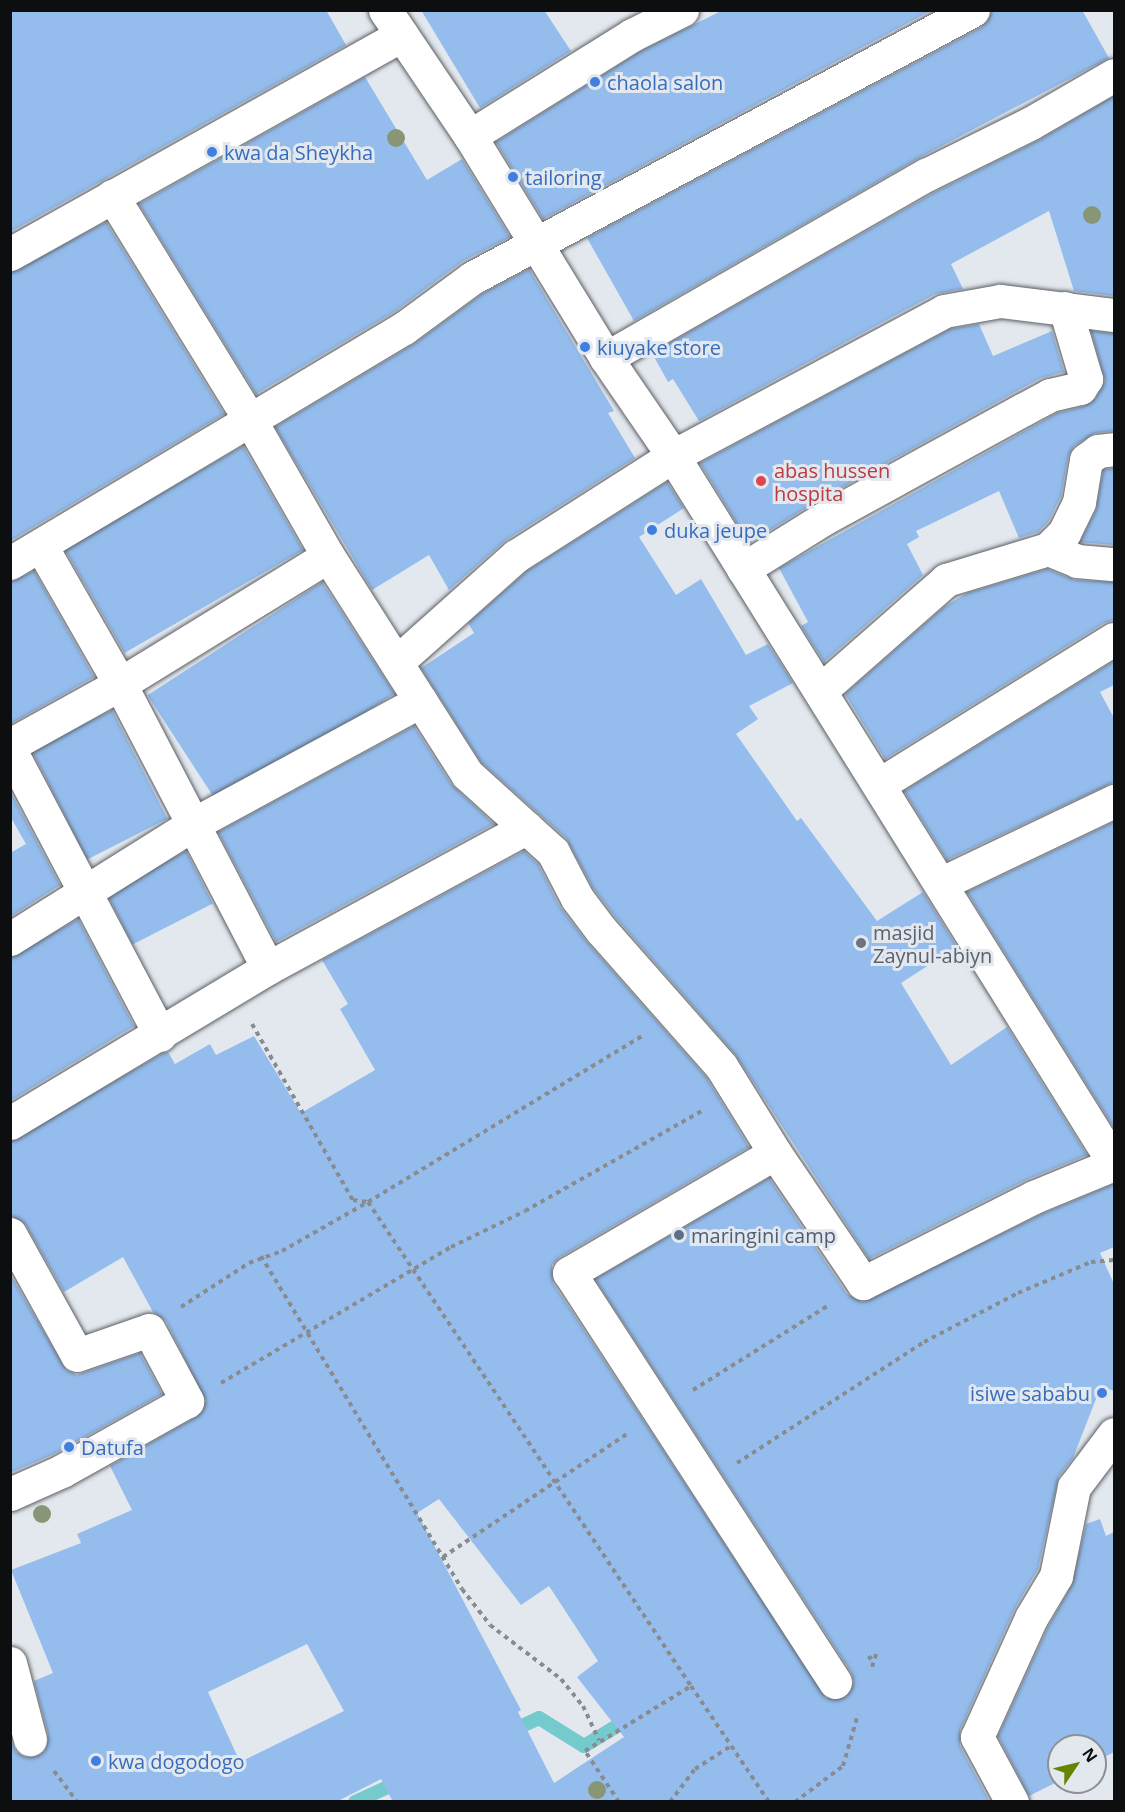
<!DOCTYPE html>
<style>
body{margin:0}
#map{position:relative;width:1125px;height:1812px;overflow:hidden;background:#e3e8ee;font-family:"Open Sans",sans-serif}
div>[style]{position:absolute}
.stream>*{height:14px;margin:-7px;padding:0 7px;transform-origin:7px;border-radius:7px;background:#75cace}
.building>*{inset:0;background:#94bdee;transform-origin:0 0}
.path>*{height:4px;margin-top:-2px;transform-origin:0;background:repeating-linear-gradient(90deg,#888b8f 0 4.5px,transparent 0 9px)}
.roads{filter:drop-shadow(0 0 2px #5b5f65) drop-shadow(0 0 2px #5b5f65)}
.street>*{height:33px;margin:-16.5px;padding:0 16.5px;transform-origin:16.5px;border-radius:16.5px;background:#fff}
.trees>*{width:18px;height:18px;margin:-9px;border-radius:50%;background:#899676}
.dots>*{width:16px;height:16px;translate:-50% -50%;box-sizing:border-box;border:3px solid #e3e8ee;border-radius:50%}
span{translate:-50% -50%;white-space:nowrap;text-align:center;line-height:1.15;-webkit-text-stroke:6px #e3e8ee;paint-order:stroke}
.shop-label{font-size:20px;color:#366cbe}
.left{translate:0 -50%;text-align:left}
.right{translate:-100% -50%;text-align:right}
.health-label{font-size:20px;color:#be3a42}
.worship-label{font-size:20px;color:#5b616d}
.service-label{font-size:20px;color:#4e5e75}
.frame{position:absolute;inset:0;border:12px solid #0d0e10;pointer-events:none}
.north{position:absolute;left:1047px;top:1734px;width:60px;height:60px;box-sizing:border-box;background:#e3e8ee;border:2px solid #8d9195;border-radius:50%;rotate:55deg;font-size:16px;font-weight:700;line-height:24px;text-align:center;color:#0d0e10}
.north::after{content:'';display:block;margin:auto;width:21px;height:27px;background:#648500;clip-path:polygon(50% 0,100% 100%,50% 72%,0 100%)}
</style>
<div id="map">
<div class="stream">
<div style="left:509px;top:1732px;width:33px;rotate:-25deg"></div>
<div style="left:539px;top:1718px;width:53px;rotate:31.9deg"></div>
<div style="left:584px;top:1746px;width:54px;rotate:-31.3deg"></div>
<div style="left:355px;top:1802px;width:51px;rotate:-24.5deg"></div>
</div>
<div class="building">
<div style="clip-path:polygon(10px 10px,326px 10px,346px 45px,10px 232px)"></div>
<div style="clip-path:polygon(421px 10px,544px 10px,571px 51px,480px 108px)"></div>
<div style="clip-path:polygon(723px 10px,932px 10px,543px 219px,496px 142px,641px 51px)"></div>
<div style="clip-path:polygon(992px 10px,1082px 10px,1109px 58px,917px 159px,634px 321px,587px 238px,982px 27px)"></div>
<div style="clip-path:polygon(365px 77px,427px 180px,462px 159px,510px 237px,463px 261px,394px 312px,256px 394px,139px 204px)"></div>
<div style="clip-path:polygon(1114px 96px,1114px 296px,1074px 291px,1049px 211px,951px 264px,963px 289px,935px 294px,699px 421px,673px 379px,668px 382px,652px 353px,935px 192px,1039px 140px)"></div>
<div style="clip-path:polygon(106px 222px,224px 414px,10px 541px,10px 273px)"></div>
<div style="clip-path:polygon(529px 269px,614px 411px,608px 413px,635px 458px,506px 540px,449px 590px,429px 555px,372px 590px,275px 427px,414px 344px,482px 294px)"></div>
<div style="clip-path:polygon(979px 324px,993px 356px,1052px 331px,1064px 372px,1041px 378px,1015px 392px,814px 503px,749px 543px,700px 463px,950px 329px)"></div>
<div style="clip-path:polygon(1091px 331px,1114px 333px,1114px 431px,1095px 433px,1074px 446px,1068px 457px,1061px 496px,1048px 522px,1038px 532px,1019px 538px,999px 491px,916px 531px,919px 537px,907px 544px,923px 575px,824px 662px,801px 626px,808px 622px,779px 568px,1057px 413px,1084px 406px,1095px 399px,1105px 381px)"></div>
<div style="left:243px;top:446px;width:120px;height:206px;rotate:60deg"></div>
<div style="clip-path:polygon(1114px 468px,1114px 545px,1080px 542px,1096px 510px,1103px 470px)"></div>
<div style="clip-path:polygon(667px 482px,684px 508px,639px 537px,676px 595px,701px 579px,746px 655px,768px 644px,793px 683px,749px 706px,758px 719px,736px 734px,797px 821px,801px 818px,877px 921px,923px 892px,957px 947px,901px 983px,951px 1065px,1007px 1027px,1087px 1155px,1026px 1180px,869px 1259px,735px 1054px,616px 918px,593px 888px,566px 838px,481px 762px,421px 668px,474px 633px,468px 623px,527px 571px)"></div>
<div style="clip-path:polygon(1047px 569px,1075px 580px,1114px 582px,1114px 620px,1104px 623px,885px 759px,845px 694px,944px 607px,967px 593px)"></div>
<div style="clip-path:polygon(34px 571px,94px 677px,12px 723px,10px 582px)"></div>
<div style="left:322px;top:582px;width:133px;height:208px;rotate:57deg"></div>
<div style="clip-path:polygon(1114px 661px,1114px 685px,1100px 692px,1114px 718px,1114px 782px,947px 860px,904px 791px)"></div>
<div style="left:112px;top:710px;width:122px;height:90px;rotate:63deg"></div>
<div style="clip-path:polygon(414px 726px,451px 784px,494px 824px,276px 942px,218px 832px)"></div>
<div style="clip-path:polygon(10px 791px,60px 885px,10px 917px,10px 853px,26px 844px,10px 816px)"></div>
<div style="clip-path:polygon(1114px 822px,1114px 1128px,967px 892px)"></div>
<div style="left:186px;top:851px;width:59px;height:90px;rotate:63deg"></div>
<div style="clip-path:polygon(evenodd,524px 851px,538px 864px,560px 907px,586px 941px,706px 1077px,749px 1147px,560px 1257px,552px 1265px,553px 1283px,826px 1698px,846px 1697px,854px 1682px,851px 1672px,595px 1279px,769px 1178px,847px 1294px,863px 1302px,1042px 1214px,1114px 1184px,1114px 1247px,1100px 1253px,1114px 1284px,1114px 1391px,1101px 1386px,1073px 1458px,1059px 1476px,1038px 1569px,1014px 1610px,960px 1730px,960px 1746px,990px 1802px,393px 1802px,381px 1779px,336px 1802px,10px 1802px,10px 1739px,16px 1752px,25px 1757px,44px 1752px,48px 1734px,34px 1681px,53px 1673px,11px 1570px,81px 1543px,77px 1534px,132px 1510px,110px 1466px,196px 1417px,206px 1401px,166px 1321px,153px 1312px,123px 1257px,64px 1292px,26px 1225px,10px 1215px,10px 1142px,163px 1053px,168px 1052px,175px 1064px,210px 1044px,216px 1055px,254px 1036px,301px 1113px,375px 1070px,340px 1009px,348px 1004px,322px 960px,524px 851px,439px 1499px,521px 1605px,549px 1586px,598px 1661px,577px 1677px,624px 1737px,554px 1783px,518px 1712px,521px 1710px,417px 1513px,439px 1499px,524px 851px,307px 1644px,344px 1711px,240px 1762px,208px 1692px,307px 1644px)"></div>
<div style="clip-path:polygon(78px 919px,134px 1026px,10px 1101px,10px 958px)"></div>
<div style="clip-path:polygon(10px 1274px,66px 1370px,77px 1375px,140px 1353px,162px 1394px,54px 1454px,10px 1473px)"></div>
<div style="clip-path:polygon(1100px 1519px,1106px 1536px,1114px 1532px,1114px 1752px,1095px 1762px,1095px 1746px,1059px 1746px,1059px 1781px,1029px 1796px,998px 1736px,1048px 1627px,1072px 1585px,1086px 1524px)"></div>
</div>
<div class="path">
<div style="left:252px;top:1024px;width:203px;rotate:60.2deg"></div>
<div style="left:353px;top:1200px;width:15px;rotate:8deg"></div>
<div style="left:368px;top:1202px;width:582px;rotate:56.28deg"></div>
<div style="left:261px;top:1256px;width:389px;rotate:58.9deg"></div>
<div style="left:462px;top:1589px;width:46px;rotate:52.1deg"></div>
<div style="left:490px;top:1625px;width:89px;rotate:37.3deg"></div>
<div style="left:561px;top:1679px;width:35px;rotate:51deg"></div>
<div style="left:583px;top:1706px;width:38px;rotate:65deg"></div>
<div style="left:181px;top:1307px;width:81px;rotate:-32.9deg"></div>
<div style="left:249px;top:1263px;width:35px;rotate:-20deg"></div>
<div style="left:282px;top:1251px;width:99px;rotate:-29.7deg"></div>
<div style="left:368px;top:1202px;width:320px;rotate:-31.2deg"></div>
<div style="left:221px;top:1383px;width:267px;rotate:-30.6deg"></div>
<div style="left:451px;top:1247px;width:82px;rotate:-25.9deg"></div>
<div style="left:525px;top:1211px;width:203px;rotate:-29.5deg"></div>
<div style="left:693px;top:1390px;width:160px;rotate:-32deg"></div>
<div style="left:737px;top:1463px;width:223px;rotate:-32.9deg"></div>
<div style="left:924px;top:1342px;width:106px;rotate:-27.5deg"></div>
<div style="left:1018px;top:1293px;width:79px;rotate:-23deg"></div>
<div style="left:1091px;top:1262px;width:23px;rotate:-5deg"></div>
<div style="left:443px;top:1557px;width:221px;rotate:-33.8deg"></div>
<div style="left:868px;top:1659px;width:9px;rotate:-32deg"></div>
<div style="left:876px;top:1654px;width:14px;rotate:107deg"></div>
<div style="left:54px;top:1771px;width:39px;rotate:53deg"></div>
<div style="left:619px;top:1802px;width:61px;rotate:-123.7deg"></div>
<div style="left:585px;top:1751px;width:124px;rotate:-31.5deg"></div>
<div style="left:691px;top:1686px;width:140px;rotate:56.1deg"></div>
<div style="left:670px;top:1802px;width:41px;rotate:-52.9deg"></div>
<div style="left:695px;top:1769px;width:43px;rotate:-32.6deg"></div>
<div style="left:795px;top:1802px;width:60px;rotate:-36.9deg"></div>
<div style="left:843px;top:1766px;width:54px;rotate:-73.9deg"></div>
</div>
<div class="roads">
<div class="street">
<div style="left:385px;top:10px;width:152px;rotate:56deg"></div>
<div style="left:470px;top:136px;width:260px;rotate:58.5deg"></div>
<div style="left:606px;top:358px;width:119px;rotate:55.6deg"></div>
<div style="left:673px;top:456px;width:833px;rotate:58.05deg"></div>
<div style="left:470px;top:136px;width:191px;rotate:-31.9deg"></div>
<div style="left:632px;top:35px;width:56px;rotate:-26.6deg"></div>
<div style="left:10px;top:254px;width:449px;rotate:-29.2deg"></div>
<div style="left:606px;top:358px;width:369px;rotate:-29.8deg"></div>
<div style="left:926px;top:175px;width:117px;rotate:-26.3deg"></div>
<div style="left:1031px;top:123px;width:96px;rotate:-30deg"></div>
<div style="left:41px;top:546px;width:159px;rotate:60.2deg"></div>
<div style="left:120px;top:684px;width:320px;rotate:62.5deg"></div>
<div style="left:1048px;top:549px;width:31px;rotate:22deg"></div>
<div style="left:1077px;top:561px;width:37px;rotate:5deg"></div>
<div style="left:10px;top:563px;width:279px;rotate:-30.8deg"></div>
<div style="left:250px;top:420px;width:263px;rotate:-121.6deg"></div>
<div style="left:743px;top:569px;width:94px;rotate:-32deg"></div>
<div style="left:823px;top:519px;width:229px;rotate:-28.7deg"></div>
<div style="left:1024px;top:409px;width:30px;rotate:-28deg"></div>
<div style="left:1050px;top:395px;width:31px;rotate:-13deg"></div>
<div style="left:1080px;top:388px;width:11px;rotate:-56deg"></div>
<div style="left:1086px;top:379px;width:74px;rotate:-106.5deg"></div>
<div style="left:398px;top:661px;width:158px;rotate:-41.7deg"></div>
<div style="left:516px;top:556px;width:186px;rotate:-32.5deg"></div>
<div style="left:673px;top:456px;width:307px;rotate:-28.1deg"></div>
<div style="left:944px;top:311px;width:57px;rotate:-10.1deg"></div>
<div style="left:1000px;top:301px;width:115px;rotate:7deg"></div>
<div style="left:821px;top:690px;width:167px;rotate:-41.3deg"></div>
<div style="left:946px;top:580px;width:107px;rotate:-16.9deg"></div>
<div style="left:1048px;top:549px;width:23px;rotate:-45deg"></div>
<div style="left:1064px;top:533px;width:34px;rotate:-64deg"></div>
<div style="left:1079px;top:502px;width:43px;rotate:-80.5deg"></div>
<div style="left:1086px;top:460px;width:15px;rotate:-37deg"></div>
<div style="left:1098px;top:451px;width:16px;rotate:-7deg"></div>
<div style="left:10px;top:745px;width:126px;rotate:-29deg"></div>
<div style="left:120px;top:684px;width:244px;rotate:-31.6deg"></div>
<div style="left:10px;top:750px;width:322px;rotate:62.2deg"></div>
<div style="left:880px;top:784px;width:275px;rotate:-31.8deg"></div>
<div style="left:942px;top:883px;width:191px;rotate:-25.5deg"></div>
<div style="left:10px;top:939px;width:215px;rotate:-32.1deg"></div>
<div style="left:192px;top:825px;width:260px;rotate:-28.5deg"></div>
<div style="left:10px;top:1123px;width:301px;rotate:-31deg"></div>
<div style="left:268px;top:968px;width:294px;rotate:-28.5deg"></div>
<div style="left:775px;top:1153px;width:102px;rotate:-121.8deg"></div>
<div style="left:721px;top:1066px;width:181px;rotate:-131.4deg"></div>
<div style="left:601px;top:930px;width:40px;rotate:-127deg"></div>
<div style="left:577px;top:898px;width:52px;rotate:-117.6deg"></div>
<div style="left:553px;top:852px;width:116px;rotate:-137.8deg"></div>
<div style="left:467px;top:774px;width:259px;rotate:-122.5deg"></div>
<div style="left:328px;top:556px;width:157px;rotate:-119.8deg"></div>
<div style="left:250px;top:420px;width:179px;rotate:-30.9deg"></div>
<div style="left:404px;top:328px;width:84px;rotate:-36.3deg"></div>
<div style="left:472px;top:278px;width:568px;rotate:-28.14deg"></div>
<div style="left:10px;top:1234px;width:138px;rotate:61deg"></div>
<div style="left:77px;top:1355px;width:76px;rotate:-19.1deg"></div>
<div style="left:149px;top:1330px;width:81px;rotate:61.8deg"></div>
<div style="left:187px;top:1401px;width:143px;rotate:150.8deg"></div>
<div style="left:62px;top:1471px;width:57px;rotate:156.1deg"></div>
<div style="left:10px;top:1663px;width:79px;rotate:75.3deg"></div>
<div style="left:835px;top:1682px;width:488px;rotate:-123deg"></div>
<div style="left:569px;top:1273px;width:238px;rotate:-30.2deg"></div>
<div style="left:775px;top:1153px;width:157px;rotate:55.9deg"></div>
<div style="left:863px;top:1283px;width:191px;rotate:-26.7deg"></div>
<div style="left:1034px;top:1197px;width:87px;rotate:-22.4deg"></div>
<div style="left:1012px;top:1802px;width:74px;rotate:-118.3deg"></div>
<div style="left:977px;top:1737px;width:131px;rotate:-65.6deg"></div>
<div style="left:1031px;top:1618px;width:49px;rotate:-59.2deg"></div>
<div style="left:1056px;top:1576px;width:91px;rotate:-78.6deg"></div>
<div style="left:1074px;top:1487px;width:66px;rotate:-53deg"></div>
</div>
</div>
<div class="trees">
<div style="left:396px;top:138px"></div>
<div style="left:1092px;top:215px"></div>
<div style="left:42px;top:1514px"></div>
<div style="left:597px;top:1790px"></div>
</div>
<div class="dots">
<div style="left:595px;top:82px;background:#3f7fe0"></div>
<div style="left:212px;top:152px;background:#3f7fe0"></div>
<div style="left:513px;top:177px;background:#3f7fe0"></div>
<div style="left:585px;top:347px;background:#3f7fe0"></div>
<div style="left:761px;top:481px;background:#e0444e"></div>
<div style="left:652px;top:530px;background:#3f7fe0"></div>
<div style="left:861px;top:943px;background:#6b7280"></div>
<div style="left:679px;top:1235px;background:#5c6f8a"></div>
<div style="left:1102px;top:1393px;background:#3f7fe0"></div>
<div style="left:69px;top:1447px;background:#3f7fe0"></div>
<div style="left:96px;top:1761px;background:#3f7fe0"></div>
</div>
<div class="shop-label">
<span class="left" style="left:607px;top:82px">chaola salon</span>
<span class="left" style="left:224px;top:152px">kwa da Sheykha</span>
<span class="left" style="left:525px;top:177px">tailoring</span>
<span class="left" style="left:597px;top:347px">kiuyake store</span>
<span class="left" style="left:664px;top:530px">duka jeupe</span>
<span class="right" style="left:1090px;top:1393px">isiwe sababu</span>
<span class="left" style="left:81px;top:1447px">Datufa</span>
<span class="left" style="left:108px;top:1761px">kwa dogodogo</span>
</div>
<div class="health-label">
<span class="left" style="left:774px;top:482px">abas hussen<br>hospita</span>
</div>
<div class="worship-label">
<span class="left" style="left:873px;top:944px">masjid<br>Zaynul-abiyn</span>
</div>
<div class="service-label">
<span class="left" style="left:691px;top:1235px">maringini camp</span>
</div>
<div class="frame"></div>
<div class="north">N</div>
</div>
